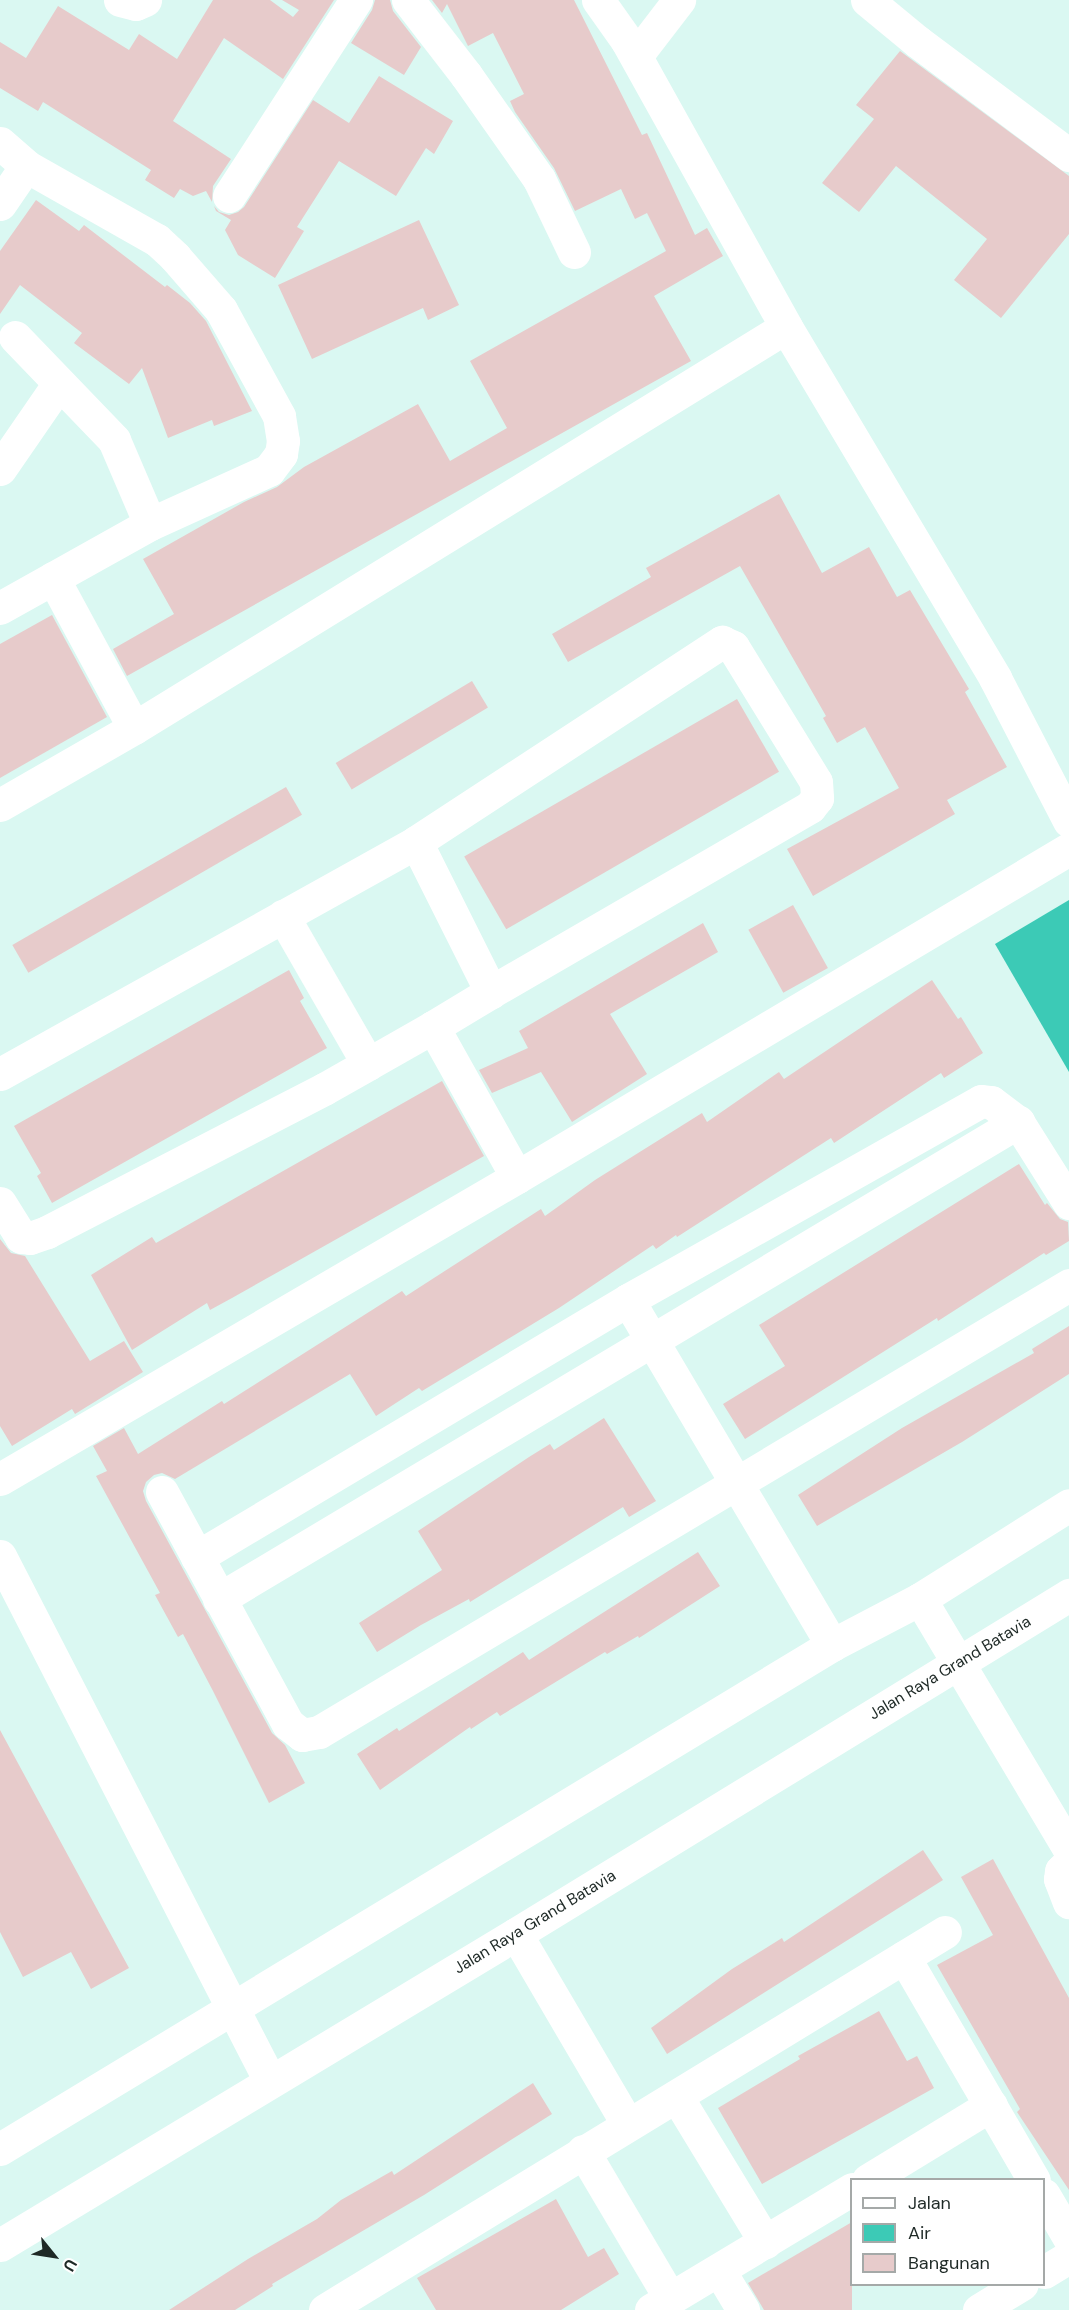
<!DOCTYPE html>
<style>
body{margin:0}
#map{position:relative;width:1069px;height:2310px;overflow:hidden;background:#daf8f2;font-family:"DM Sans",sans-serif}
div>[style]{position:absolute}
.water>*{inset:0;background:#3ccab6}
.building>*{inset:0;background:#e7cbcb;transform-origin:0 0}
.minor>*{height:33px;margin:-16.5px;padding:0 16.5px;transform-origin:16.5px;border-radius:16.5px;background:#fff}
span{translate:-50% -50%;white-space:nowrap;text-align:center;line-height:1.15;-webkit-text-stroke:6px #fff;paint-order:stroke}
.street-label{font-size:16px;color:#1e2926}
.legend{position:absolute;left:850px;top:2178px;width:195px;height:108px;box-sizing:border-box;background:#fff;border:2px solid #a5a9a8;margin:0;padding:8px 10px;list-style:none;font-size:18px;color:#1e2926}
.legend li{display:flex;align-items:center;gap:12px;height:30px}
.legend b{width:30px;border:2px solid #a5a9a8}
.north{position:absolute;left:24px;top:2226px;width:60px;height:60px;-webkit-text-stroke:4px #fff;paint-order:stroke;rotate:120deg;font-size:16px;font-weight:700;line-height:24px;text-align:center;color:#1e2926}
.north::after{content:'';display:block;margin:auto;width:21px;height:27px;background:#1e2926;clip-path:polygon(50% 0,100% 100%,50% 72%,0 100%)}
</style>
<div id="map">
<div class="water">
<div style="clip-path:polygon(1069px 900px,1069px 1072px,995px 944px)"></div>
</div>
<div class="building">
<div style="clip-path:polygon(213px 0,270px 0,293px 17px,299px 10px,282px 0,334px 0,283px 79px,224px 38px,173px 121px,231px 159px,213px 186px,212px 202px,206px 191px,193px 196px,180px 189px,174px 198px,145px 180px,151px 170px,43px 102px,38px 111px,0 88px,0 42px,26px 58px,58px 6px,129px 50px,139px 34px,177px 59px)"></div>
<div style="clip-path:polygon(375px 0,390px 0,393px 11px,421px 47px,404px 75px,351px 43px,372px 10px)"></div>
<div style="clip-path:polygon(432px 0,574px 0,642px 135px,647px 133px,695px 235px,707px 228px,723px 256px,654px 296px,691px 361px,127px 676px,113px 649px,174px 614px,143px 559px,244px 502px,277px 487px,304px 467px,418px 404px,450px 461px,507px 428px,470px 361px,666px 251px,647px 213px,635px 219px,621px 189px,575px 211px,554px 168px,515px 112px,510px 101px,524px 94px,493px 33px,468px 46px,447px 4px,442px 13px)"></div>
<div style="clip-path:polygon(900px 51px,1069px 176px,1069px 234px,1001px 318px,954px 280px,987px 239px,896px 166px,859px 212px,822px 183px,874px 119px,856px 105px)"></div>
<div style="clip-path:polygon(379px 76px,453px 121px,434px 154px,426px 148px,396px 196px,339px 161px,297px 227px,304px 231px,275px 278px,238px 255px,225px 230px,231px 220px,216px 211px,214px 206px,219px 212px,229px 215px,238px 212px,244px 207px,313px 100px,349px 123px)"></div>
<div style="clip-path:polygon(36px 200px,79px 231px,84px 225px,165px 287px,167px 285px,190px 303px,206px 321px,252px 411px,214px 426px,212px 420px,168px 438px,142px 368px,129px 384px,74px 343px,82px 333px,20px 285px,0 314px,0 251px)"></div>
<div style="clip-path:polygon(419px 220px,459px 305px,428px 320px,423px 308px,312px 359px,278px 285px)"></div>
<div style="clip-path:polygon(779px 494px,822px 573px,869px 547px,897px 597px,910px 590px,969px 689px,965px 692px,1007px 767px,947px 800px,955px 814px,813px 896px,787px 849px,899px 788px,865px 727px,837px 743px,823px 718px,826px 716px,740px 566px,568px 662px,552px 634px,651px 577px,646px 568px)"></div>
<div style="clip-path:polygon(52px 615px,107px 717px,0 778px,0 644px)"></div>
<div style="left:472px;top:681px;width:31px;height:159px;rotate:59deg"></div>
<div style="left:737px;top:699px;width:84px;height:315px;rotate:60deg"></div>
<div style="left:286px;top:787px;width:32px;height:316px;rotate:60deg"></div>
<div style="left:793px;top:905px;width:72px;height:51px;rotate:61deg"></div>
<div style="clip-path:polygon(703px 923px,718px 952px,610px 1014px,647px 1074px,572px 1122px,541px 1072px,492px 1093px,479px 1070px,528px 1048px,519px 1031px)"></div>
<div style="clip-path:polygon(289px 970px,304px 998px,300px 1001px,327px 1048px,52px 1203px,37px 1176px,41px 1173px,14px 1126px)"></div>
<div style="clip-path:polygon(932px 980px,958px 1019px,961px 1017px,983px 1053px,944px 1078px,941px 1073px,834px 1143px,831px 1138px,677px 1237px,676px 1235px,656px 1249px,653px 1245px,559px 1308px,422px 1391px,419px 1388px,376px 1416px,350px 1374px,175px 1479px,162px 1473px,154px 1475px,146px 1482px,143px 1491px,146px 1501px,272px 1733px,285px 1745px,305px 1783px,269px 1803px,213px 1691px,183px 1634px,178px 1637px,155px 1595px,160px 1593px,96px 1476px,107px 1471px,93px 1446px,124px 1428px,138px 1454px,222px 1401px,224px 1404px,402px 1291px,406px 1296px,541px 1209px,545px 1216px,595px 1180px,702px 1113px,707px 1122px,779px 1072px,784px 1079px)"></div>
<div style="clip-path:polygon(442px 1081px,484px 1156px,232px 1298px,210px 1310px,207px 1303px,132px 1350px,91px 1275px,152px 1237px,156px 1243px)"></div>
<div style="clip-path:polygon(1019px 1164px,1045px 1205px,1047px 1203px,1060px 1219px,1068px 1222px,1069px 1241px,1046px 1255px,1044px 1253px,938px 1321px,937px 1318px,745px 1439px,723px 1404px,785px 1366px,759px 1325px)"></div>
<div style="clip-path:polygon(0 1239px,11px 1253px,25px 1256px,90px 1361px,124px 1341px,143px 1372px,75px 1414px,72px 1409px,12px 1446px,0 1426px)"></div>
<div style="clip-path:polygon(1069px 1326px,1069px 1374px,962px 1442px,817px 1526px,798px 1495px,902px 1428px,1034px 1353px,1032px 1349px)"></div>
<div style="clip-path:polygon(604px 1418px,656px 1501px,629px 1517px,623px 1507px,470px 1602px,469px 1599px,421px 1625px,377px 1652px,359px 1623px,442px 1570px,418px 1531px,529px 1457px,550px 1444px,554px 1450px)"></div>
<div style="clip-path:polygon(698px 1552px,720px 1586px,639px 1638px,638px 1636px,607px 1654px,605px 1652px,500px 1716px,497px 1712px,471px 1729px,470px 1727px,380px 1790px,357px 1754px,397px 1728px,399px 1731px,523px 1652px,529px 1660px)"></div>
<div style="clip-path:polygon(0 1730px,129px 1968px,91px 1989px,71px 1952px,23px 1977px,0 1932px)"></div>
<div style="clip-path:polygon(923px 1850px,943px 1880px,667px 2054px,651px 2028px,732px 1969px,782px 1938px,784px 1942px)"></div>
<div style="clip-path:polygon(993px 1859px,1069px 1998px,1069px 2190px,1017px 2112px,1020px 2109px,937px 1965px,993px 1935px,961px 1877px)"></div>
<div style="clip-path:polygon(879px 2011px,907px 2061px,917px 2056px,934px 2088px,762px 2184px,718px 2108px,800px 2059px,798px 2056px)"></div>
<div style="clip-path:polygon(533px 2083px,552px 2114px,424px 2195px,272px 2284px,273px 2286px,235px 2310px,169px 2310px,248px 2259px,317px 2219px,341px 2200px,392px 2171px,394px 2175px)"></div>
<div style="clip-path:polygon(556px 2199px,588px 2257px,604px 2248px,619px 2274px,561px 2310px,436px 2310px,417px 2278px)"></div>
<div style="clip-path:polygon(852px 2222px,852px 2310px,764px 2310px,748px 2283px)"></div>
</div>
<div class="minor">
<div style="left:120px;top:0;width:16px;rotate:14deg"></div>
<div style="left:136px;top:4px;width:10px;rotate:-24deg"></div>
<div style="left:408px;top:0;width:95px;rotate:52.3deg"></div>
<div style="left:466px;top:75px;width:127px;rotate:54.9deg"></div>
<div style="left:539px;top:179px;width:81px;rotate:64.4deg"></div>
<div style="left:598px;top:0;width:50px;rotate:54.7deg"></div>
<div style="left:627px;top:41px;width:327px;rotate:60.9deg"></div>
<div style="left:786px;top:327px;width:409px;rotate:59.2deg"></div>
<div style="left:995px;top:678px;width:161px;rotate:62.6deg"></div>
<div style="left:867px;top:0;width:66px;rotate:39.5deg"></div>
<div style="left:918px;top:42px;width:189px;rotate:36.8deg"></div>
<div style="left:636px;top:56px;width:71px;rotate:-52.5deg"></div>
<div style="left:0;top:143px;width:35px;rotate:41deg"></div>
<div style="left:26px;top:166px;width:150px;rotate:29.5deg"></div>
<div style="left:157px;top:240px;width:25px;rotate:43deg"></div>
<div style="left:175px;top:257px;width:70px;rotate:49deg"></div>
<div style="left:221px;top:310px;width:121px;rotate:61.3deg"></div>
<div style="left:279px;top:416px;width:25px;rotate:81deg"></div>
<div style="left:283px;top:441px;width:13px;rotate:99deg"></div>
<div style="left:281px;top:454px;width:20px;rotate:127deg"></div>
<div style="left:269px;top:470px;width:131px;rotate:155.6deg"></div>
<div style="left:150px;top:524px;width:172px;rotate:150.8deg"></div>
<div style="left:229px;top:196px;width:234px;rotate:-57.1deg"></div>
<div style="left:0;top:204px;width:46px;rotate:-55.6deg"></div>
<div style="left:15px;top:337px;width:143px;rotate:46.1deg"></div>
<div style="left:114px;top:440px;width:91px;rotate:66.8deg"></div>
<div style="left:0;top:469px;width:104px;rotate:-55.5deg"></div>
<div style="left:53px;top:578px;width:170px;rotate:61.6deg"></div>
<div style="left:0;top:805px;width:155px;rotate:-29.9deg"></div>
<div style="left:134px;top:728px;width:765px;rotate:-31.59deg"></div>
<div style="left:416px;top:842px;width:366px;rotate:-33.2deg"></div>
<div style="left:722px;top:642px;width:12px;rotate:24deg"></div>
<div style="left:733px;top:647px;width:158px;rotate:58.4deg"></div>
<div style="left:816px;top:782px;width:16px;rotate:86deg"></div>
<div style="left:817px;top:798px;width:11px;rotate:128deg"></div>
<div style="left:810px;top:807px;width:369px;rotate:149.9deg"></div>
<div style="left:368px;top:1064px;width:75px;rotate:-29.6deg"></div>
<div style="left:0;top:1074px;width:476px;rotate:-29.1deg"></div>
<div style="left:416px;top:842px;width:168px;rotate:63.4deg"></div>
<div style="left:491px;top:992px;width:68px;rotate:148.9deg"></div>
<div style="left:433px;top:1027px;width:172px;rotate:60.8deg"></div>
<div style="left:0;top:1203px;width:40px;rotate:58deg"></div>
<div style="left:21px;top:1237px;width:9px;rotate:6deg"></div>
<div style="left:30px;top:1238px;width:18px;rotate:-19deg"></div>
<div style="left:47px;top:1232px;width:312px;rotate:-27.3deg"></div>
<div style="left:324px;top:1089px;width:51px;rotate:-29.6deg"></div>
<div style="left:368px;top:1064px;width:171px;rotate:-119.9deg"></div>
<div style="left:628px;top:1300px;width:401px;rotate:59.4deg"></div>
<div style="left:0;top:1479px;width:599px;rotate:-30.29deg"></div>
<div style="left:517px;top:1177px;width:642px;rotate:-30.72deg"></div>
<div style="left:162px;top:1492px;width:264px;rotate:61.5deg"></div>
<div style="left:288px;top:1724px;width:18px;rotate:38deg"></div>
<div style="left:302px;top:1735px;width:17px;rotate:-10deg"></div>
<div style="left:319px;top:1732px;width:873px;rotate:-30.79deg"></div>
<div style="left:0;top:1556px;width:590px;rotate:62.78deg"></div>
<div style="left:197px;top:1557px;width:502px;rotate:-30.81deg"></div>
<div style="left:628px;top:1300px;width:405px;rotate:-29.4deg"></div>
<div style="left:981px;top:1101px;width:10px;rotate:6deg"></div>
<div style="left:991px;top:1102px;width:34px;rotate:37deg"></div>
<div style="left:1018px;top:1122px;width:96px;rotate:57.8deg"></div>
<div style="left:219px;top:1599px;width:931px;rotate:-30.84deg"></div>
<div style="left:920px;top:1599px;width:291px;rotate:59.2deg"></div>
<div style="left:1069px;top:1863px;width:11px;rotate:135deg"></div>
<div style="left:1061px;top:1871px;width:8px;rotate:97deg"></div>
<div style="left:1060px;top:1879px;width:25px;rotate:69deg"></div>
<div style="left:516px;top:1934px;width:221px;rotate:59.6deg"></div>
<div style="left:904px;top:1957px;width:258px;rotate:59.8deg"></div>
<div style="left:677px;top:2097px;width:170px;rotate:58.7deg"></div>
<div style="left:0;top:2149px;width:973px;rotate:-31.21deg"></div>
<div style="left:832px;top:1645px;width:99px;rotate:-27.6deg"></div>
<div style="left:920px;top:1599px;width:176px;rotate:-32.2deg"></div>
<div style="left:583px;top:2151px;width:171px;rotate:59.4deg"></div>
<div style="left:868px;top:2180px;width:144px;rotate:-31.4deg"></div>
<div style="left:1044px;top:2195px;width:50px;rotate:59.8deg"></div>
<div style="left:0;top:2245px;width:602px;rotate:-31.08deg"></div>
<div style="left:516px;top:1934px;width:649px;rotate:-31.51deg"></div>
<div style="left:719px;top:2270px;width:47px;rotate:59deg"></div>
<div style="left:1044px;top:2272px;width:29px;rotate:-31deg"></div>
<div style="left:325px;top:2310px;width:726px;rotate:-31.37deg"></div>
<div style="left:651px;top:2310px;width:235px;rotate:-31deg"></div>
<div style="left:979px;top:2310px;width:50px;rotate:-31.2deg"></div>
</div>
<div class="street-label">
<span style="left:950px;top:1668px;rotate:-31deg">Jalan Raya Grand Batavia</span>
<span style="left:535px;top:1922px;rotate:-31deg">Jalan Raya Grand Batavia</span>
</div>
<ul class="legend">
<li><b style="height:8px;background:#fff"></b>Jalan</li>
<li><b style="height:16px;background:#3ccab6"></b>Air</li>
<li><b style="height:16px;background:#e7cbcb"></b>Bangunan</li>
</ul>
<div class="north">U</div>
</div>
